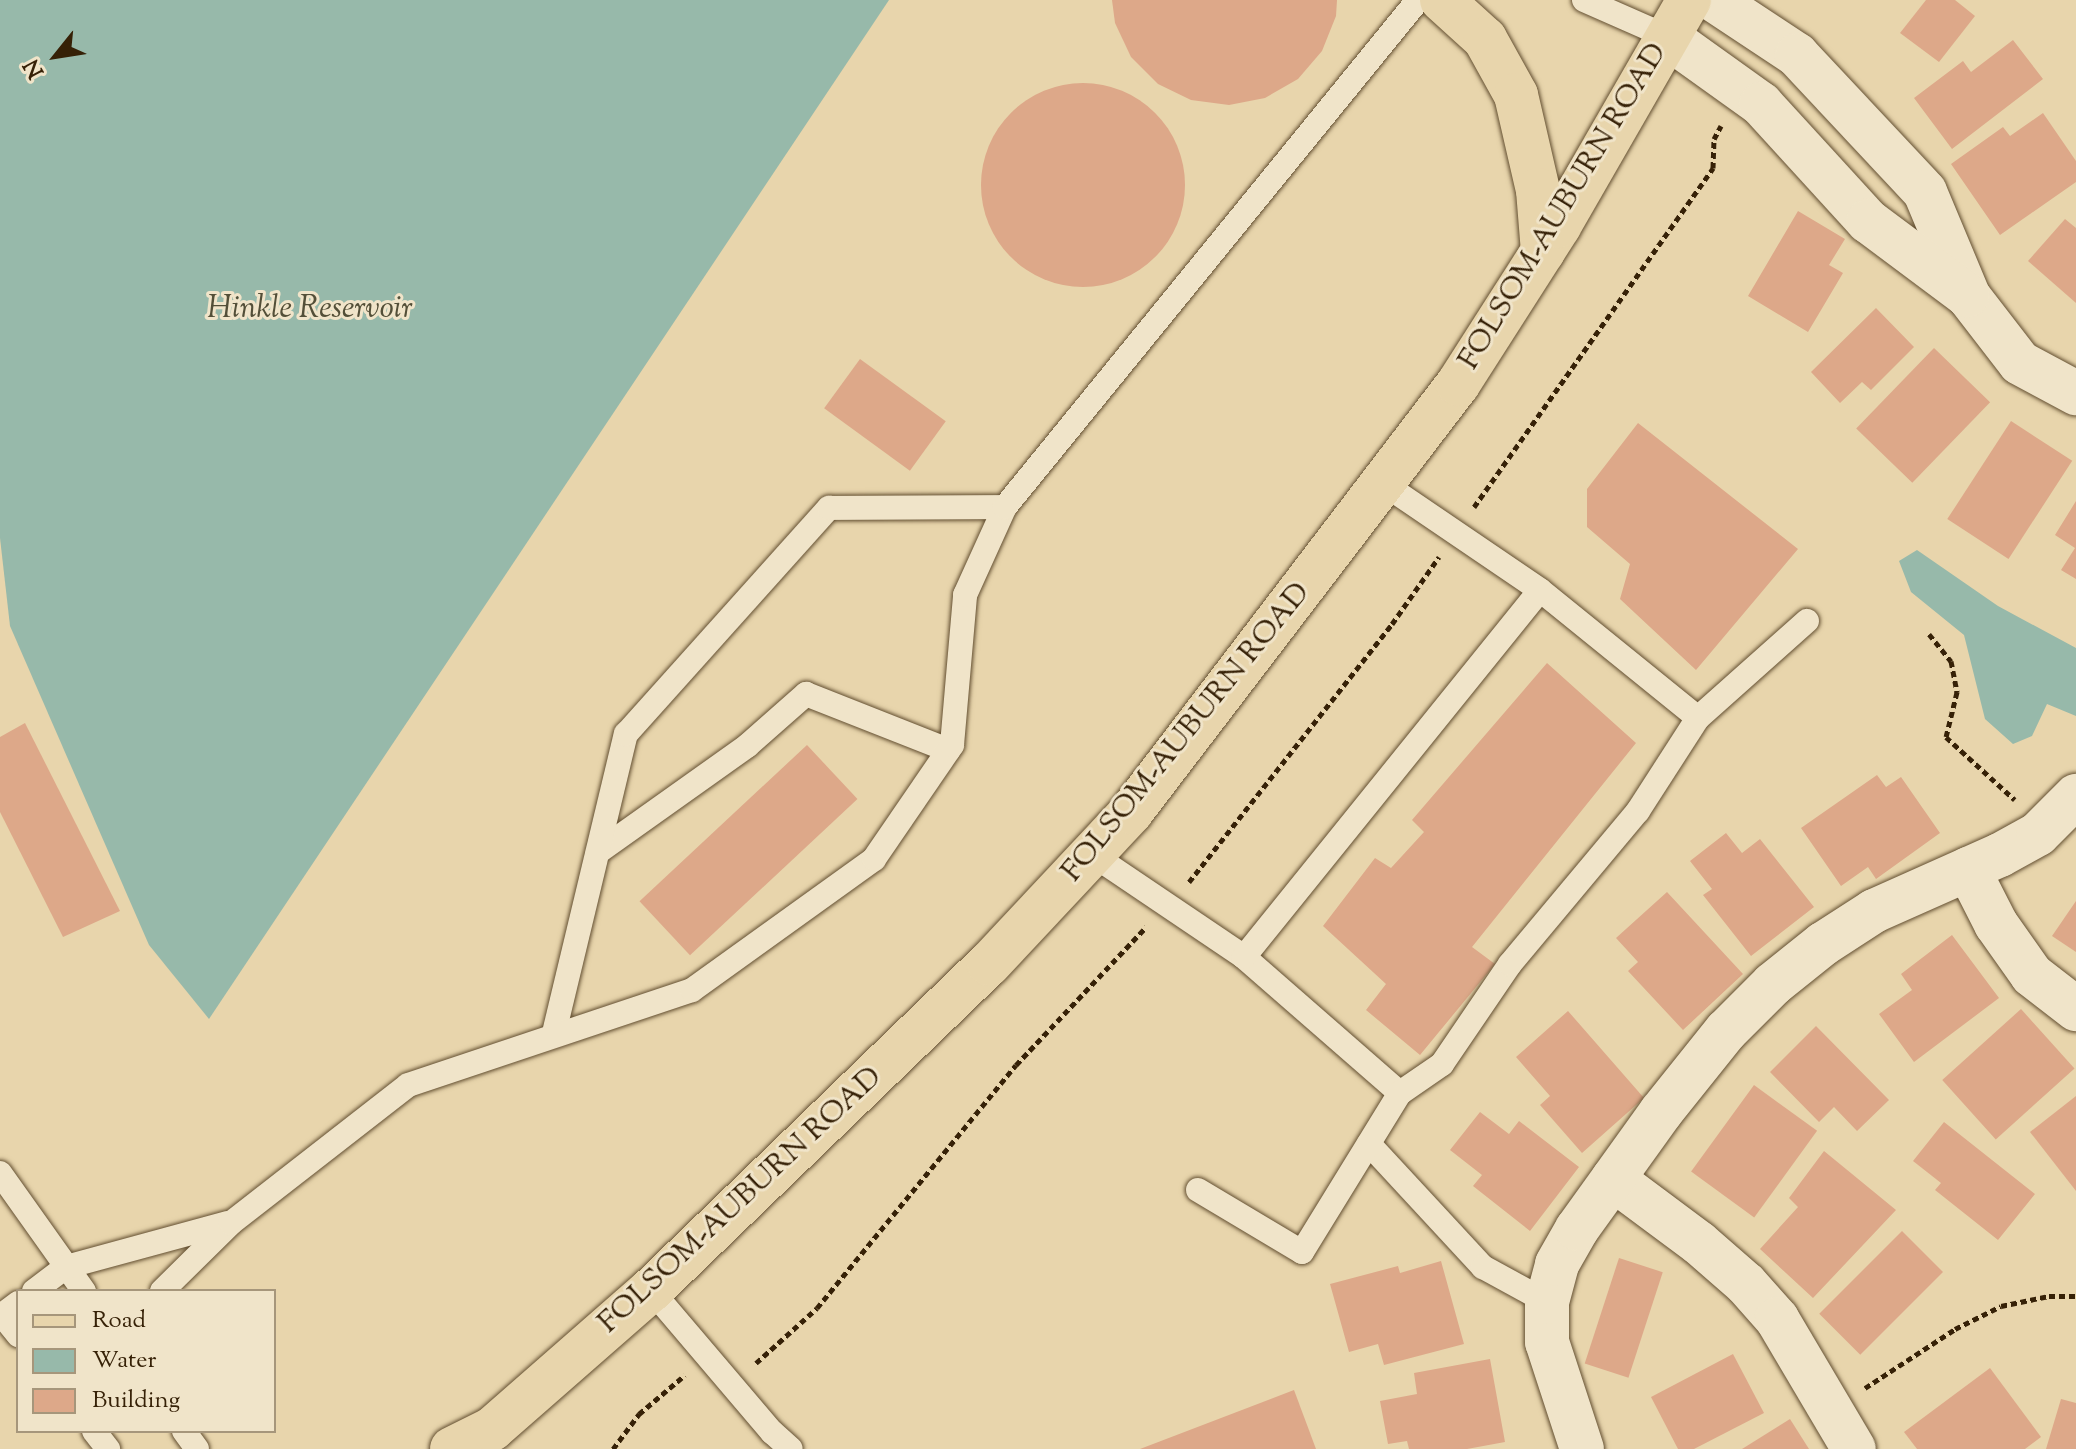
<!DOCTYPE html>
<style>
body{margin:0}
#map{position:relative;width:2076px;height:1449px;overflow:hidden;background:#e8d5ac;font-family:"Sorts Mill Goudy",serif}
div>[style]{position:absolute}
.water>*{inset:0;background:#97b9aa}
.building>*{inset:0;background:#dda889;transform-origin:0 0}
.round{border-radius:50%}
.path>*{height:5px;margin-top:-2.5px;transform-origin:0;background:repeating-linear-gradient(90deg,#362107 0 6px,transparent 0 10px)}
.roads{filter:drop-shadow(0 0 2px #624e30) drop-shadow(0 0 2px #624e30)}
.lane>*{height:24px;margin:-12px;padding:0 12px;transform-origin:12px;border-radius:12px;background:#f0e4c9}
.street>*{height:44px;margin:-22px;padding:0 22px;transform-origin:22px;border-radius:22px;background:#f0e4c9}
.primary>*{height:44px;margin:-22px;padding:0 22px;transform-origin:22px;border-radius:22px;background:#e8d5ac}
span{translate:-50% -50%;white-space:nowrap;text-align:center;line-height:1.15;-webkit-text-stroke:6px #f0e4c9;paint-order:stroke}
.street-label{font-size:30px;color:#362107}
.water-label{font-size:32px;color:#534f38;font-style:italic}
.legend{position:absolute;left:16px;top:1289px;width:260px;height:144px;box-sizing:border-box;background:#f0e4c9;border:2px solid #a6967b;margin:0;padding:10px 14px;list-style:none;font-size:24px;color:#362107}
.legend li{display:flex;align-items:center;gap:16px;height:40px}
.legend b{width:40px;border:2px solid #a6967b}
.north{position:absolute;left:16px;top:16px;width:80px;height:80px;-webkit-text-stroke:6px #f0e4c9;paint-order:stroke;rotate:240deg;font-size:22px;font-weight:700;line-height:32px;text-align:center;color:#362107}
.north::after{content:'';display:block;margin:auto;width:28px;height:36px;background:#362107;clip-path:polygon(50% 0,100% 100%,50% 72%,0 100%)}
</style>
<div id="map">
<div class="water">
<div style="clip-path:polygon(0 0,889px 0,209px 1019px,149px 945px,10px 626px,0 538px)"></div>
<div style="clip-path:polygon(1917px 550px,1998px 606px,2076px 648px,2076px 716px,2047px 704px,2032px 736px,2013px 744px,1985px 719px,1964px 635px,1911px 592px,1899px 561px)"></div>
</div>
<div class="building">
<div style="clip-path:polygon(1112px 0,1337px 0,1336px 16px,1322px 51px,1298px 79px,1265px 98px,1229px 105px,1191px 100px,1158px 84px,1131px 57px,1115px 23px)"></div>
<div style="clip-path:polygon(1926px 0,1955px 0,1975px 16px,1939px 62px,1900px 33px)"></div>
<div style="clip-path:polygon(2013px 40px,2043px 79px,1952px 149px,1914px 98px,1963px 61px,1971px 72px)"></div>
<div class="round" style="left:981px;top:83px;width:204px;height:204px"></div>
<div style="clip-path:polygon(2043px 113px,2076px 161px,2076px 182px,2000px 235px,1951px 164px,2003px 127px,2010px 136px)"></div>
<div style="clip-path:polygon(1798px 211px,1845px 239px,1829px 265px,1843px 273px,1808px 332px,1748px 296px)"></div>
<div style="clip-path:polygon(2065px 219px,2076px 228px,2076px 303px,2028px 261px)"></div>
<div style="clip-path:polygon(1876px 308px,1914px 347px,1871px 390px,1862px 382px,1840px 403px,1811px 372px)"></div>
<div style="left:1934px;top:348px;width:78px;height:112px;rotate:44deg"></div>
<div style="left:860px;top:359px;width:106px;height:61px;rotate:36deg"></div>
<div style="left:2011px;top:421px;width:73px;height:117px;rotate:33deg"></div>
<div style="clip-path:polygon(1638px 423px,1798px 549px,1696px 670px,1620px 599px,1630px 564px,1587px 527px,1587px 489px)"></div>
<div style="clip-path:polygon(2076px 501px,2076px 579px,2061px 570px,2075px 548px,2055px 535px)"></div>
<div style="clip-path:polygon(1547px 663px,1636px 743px,1472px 947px,1495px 964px,1420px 1055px,1366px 1010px,1386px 984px,1323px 926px,1375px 858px,1391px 868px,1424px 832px,1412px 820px)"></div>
<div style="clip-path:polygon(25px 723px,120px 911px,63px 937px,0 812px,0 737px)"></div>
<div style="left:807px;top:745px;width:74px;height:229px;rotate:47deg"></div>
<div style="clip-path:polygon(1877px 775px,1886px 787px,1901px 777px,1940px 833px,1876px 879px,1868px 867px,1841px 886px,1801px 828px)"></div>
<div style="clip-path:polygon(1726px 833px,1742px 853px,1760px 839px,1814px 907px,1751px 956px,1703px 895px,1712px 889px,1690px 861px)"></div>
<div style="clip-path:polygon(1667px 892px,1743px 974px,1683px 1030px,1628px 971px,1638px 962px,1616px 938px)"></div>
<div style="clip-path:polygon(2076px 901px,2076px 952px,2052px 936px)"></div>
<div style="clip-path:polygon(1952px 935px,1999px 998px,1914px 1062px,1879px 1014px,1912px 990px,1901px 974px)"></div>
<div style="left:2021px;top:1009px;width:80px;height:106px;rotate:48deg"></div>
<div style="clip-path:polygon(1568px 1011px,1644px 1098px,1582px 1153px,1540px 1105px,1550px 1096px,1516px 1057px)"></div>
<div style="clip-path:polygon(1816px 1026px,1889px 1100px,1857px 1131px,1834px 1107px,1819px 1122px,1770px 1072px)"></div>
<div style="left:1754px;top:1085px;width:78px;height:107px;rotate:36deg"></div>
<div style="clip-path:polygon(2076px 1096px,2076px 1191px,2030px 1132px)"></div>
<div style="clip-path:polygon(1480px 1112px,1509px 1134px,1519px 1121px,1579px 1167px,1530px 1231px,1473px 1186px,1482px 1175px,1450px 1150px)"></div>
<div style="clip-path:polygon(1944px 1122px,2035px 1194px,1998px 1240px,1935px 1190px,1941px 1183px,1913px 1161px)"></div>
<div style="clip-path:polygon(1824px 1151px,1896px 1210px,1813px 1298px,1760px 1249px,1798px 1207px,1789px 1198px)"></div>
<div style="left:1902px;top:1231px;width:58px;height:117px;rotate:45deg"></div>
<div style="left:1619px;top:1258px;width:46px;height:111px;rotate:18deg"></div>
<div style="clip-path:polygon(1441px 1261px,1464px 1344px,1384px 1365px,1378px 1344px,1349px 1352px,1330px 1284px,1398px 1266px,1400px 1273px)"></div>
<div style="clip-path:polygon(1733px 1354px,1764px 1413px,1694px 1449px,1678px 1449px,1651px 1397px)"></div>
<div style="clip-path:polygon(1490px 1359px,1505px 1442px,1467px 1449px,1409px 1449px,1407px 1441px,1388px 1444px,1380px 1401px,1417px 1394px,1414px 1373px)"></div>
<div style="clip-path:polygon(1990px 1368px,2041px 1437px,2025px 1449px,1917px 1449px,1904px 1432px)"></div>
<div style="clip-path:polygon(1294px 1390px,1316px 1449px,1140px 1449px)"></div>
<div style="clip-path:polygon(2061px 1399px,2076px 1403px,2076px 1449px,2046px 1449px)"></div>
<div style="clip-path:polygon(1790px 1419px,1809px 1449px,1742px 1449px)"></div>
</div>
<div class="path">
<div style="left:1474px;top:507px;width:415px;rotate:-54.8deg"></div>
<div style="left:1713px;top:168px;width:29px;rotate:-88deg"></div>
<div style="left:1714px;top:139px;width:15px;rotate:-62deg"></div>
<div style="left:1929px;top:634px;width:35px;rotate:51deg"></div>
<div style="left:1951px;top:661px;width:32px;rotate:79deg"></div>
<div style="left:1957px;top:692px;width:46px;rotate:103.7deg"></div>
<div style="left:1946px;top:737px;width:93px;rotate:42.4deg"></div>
<div style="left:1189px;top:882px;width:328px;rotate:-51.8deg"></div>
<div style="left:1392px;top:624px;width:82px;rotate:-55deg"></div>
<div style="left:756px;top:1363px;width:82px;rotate:-42deg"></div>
<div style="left:817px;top:1308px;width:314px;rotate:-50.7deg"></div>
<div style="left:1016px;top:1065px;width:190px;rotate:-46.7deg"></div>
<div style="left:1865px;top:1388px;width:108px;rotate:-33.2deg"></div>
<div style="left:1955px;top:1329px;width:51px;rotate:-26.6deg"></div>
<div style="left:2001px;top:1306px;width:49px;rotate:-11.8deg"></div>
<div style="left:2049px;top:1296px;width:27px"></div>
<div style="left:613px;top:1449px;width:44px;rotate:-53.4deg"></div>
<div style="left:639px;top:1414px;width:60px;rotate:-40.3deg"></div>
</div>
<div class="roads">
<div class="lane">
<div style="left:1584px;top:0;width:90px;rotate:23.7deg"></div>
<div style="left:1540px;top:590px;width:203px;rotate:39deg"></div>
<div style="left:1698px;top:718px;width:146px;rotate:-41.7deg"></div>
<div style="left:598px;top:852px;width:183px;rotate:-35.4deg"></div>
<div style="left:747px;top:746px;width:79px;rotate:-41.4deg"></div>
<div style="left:806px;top:694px;width:153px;rotate:21.5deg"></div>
<div style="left:1093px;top:855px;width:182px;rotate:34deg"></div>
<div style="left:1244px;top:957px;width:207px;rotate:41.1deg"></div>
<div style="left:1244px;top:957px;width:471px;rotate:-51.1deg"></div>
<div style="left:1540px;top:590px;width:189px;rotate:-145.8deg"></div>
<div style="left:554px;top:1033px;width:308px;rotate:-76.5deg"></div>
<div style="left:626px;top:734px;width:304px;rotate:-48.1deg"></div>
<div style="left:829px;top:508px;width:176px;rotate:-0.3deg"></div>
<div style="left:1369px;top:1144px;width:168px;rotate:47.2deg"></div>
<div style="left:1483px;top:1267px;width:73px;rotate:28.7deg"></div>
<div style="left:0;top:1173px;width:145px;rotate:54.6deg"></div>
<div style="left:1198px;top:1190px;width:121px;rotate:30.8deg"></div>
<div style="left:1302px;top:1252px;width:187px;rotate:-58.4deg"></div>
<div style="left:1400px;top:1093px;width:51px;rotate:-34.6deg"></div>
<div style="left:1442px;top:1064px;width:121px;rotate:-55.8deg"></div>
<div style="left:1510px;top:964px;width:199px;rotate:-50.1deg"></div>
<div style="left:1638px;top:811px;width:111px;rotate:-57.2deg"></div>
<div style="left:651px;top:1290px;width:187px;rotate:49.6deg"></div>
<div style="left:772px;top:1432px;width:25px;rotate:42deg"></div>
<div style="left:34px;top:1291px;width:40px;rotate:-37deg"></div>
<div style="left:66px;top:1267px;width:168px;rotate:-15.2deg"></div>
<div style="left:162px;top:1291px;width:97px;rotate:-44.6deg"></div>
<div style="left:231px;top:1223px;width:224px;rotate:-37.9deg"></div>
<div style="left:408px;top:1085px;width:299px;rotate:-18.5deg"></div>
<div style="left:692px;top:990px;width:224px;rotate:-35.7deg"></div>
<div style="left:874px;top:859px;width:138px;rotate:-55.6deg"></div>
<div style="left:952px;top:745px;width:151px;rotate:-85deg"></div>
<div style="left:965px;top:595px;width:97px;rotate:-65.6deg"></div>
<div style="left:1005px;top:507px;width:654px;rotate:-50.83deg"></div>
<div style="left:18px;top:1303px;width:20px;rotate:143deg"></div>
<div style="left:2px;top:1315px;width:26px;rotate:51deg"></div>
<div style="left:94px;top:1431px;width:23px;rotate:52deg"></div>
<div style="left:184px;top:1431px;width:22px;rotate:54deg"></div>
</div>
<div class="street">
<div style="left:1714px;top:0;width:100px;rotate:33.5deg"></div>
<div style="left:1797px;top:55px;width:187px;rotate:46.9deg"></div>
<div style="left:1925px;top:192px;width:114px;rotate:67.3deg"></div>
<div style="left:1969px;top:297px;width:83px;rotate:52.3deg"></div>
<div style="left:2020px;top:363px;width:64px;rotate:28.2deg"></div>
<div style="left:1666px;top:36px;width:117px;rotate:35.6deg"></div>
<div style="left:1761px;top:104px;width:159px;rotate:47.6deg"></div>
<div style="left:1868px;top:221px;width:124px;rotate:36.8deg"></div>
<div style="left:1968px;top:869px;width:62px;rotate:63deg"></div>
<div style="left:1996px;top:924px;width:62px;rotate:54.8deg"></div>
<div style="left:2032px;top:975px;width:56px;rotate:37.7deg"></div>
<div style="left:1613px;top:1179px;width:107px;rotate:36.7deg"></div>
<div style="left:1699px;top:1243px;width:62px;rotate:41.1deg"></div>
<div style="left:1746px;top:1284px;width:47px;rotate:48.5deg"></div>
<div style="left:1777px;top:1319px;width:151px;rotate:59.4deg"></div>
<div style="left:1582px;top:1449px;width:113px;rotate:-108.1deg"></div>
<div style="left:1547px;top:1342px;width:40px;rotate:-90deg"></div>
<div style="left:1547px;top:1302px;width:39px;rotate:-75deg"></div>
<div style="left:1557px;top:1264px;width:40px;rotate:-60.3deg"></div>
<div style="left:1577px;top:1229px;width:144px;rotate:-54.3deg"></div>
<div style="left:1661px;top:1112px;width:104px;rotate:-51.3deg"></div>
<div style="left:1726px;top:1031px;width:66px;rotate:-45deg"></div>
<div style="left:1773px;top:984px;width:64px;rotate:-38.7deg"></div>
<div style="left:1823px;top:944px;width:61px;rotate:-32.9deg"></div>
<div style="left:1874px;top:911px;width:138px;rotate:-24deg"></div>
<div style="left:2000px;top:855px;width:43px;rotate:-28.9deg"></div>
<div style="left:2038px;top:834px;width:54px;rotate:-45deg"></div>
</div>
<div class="primary">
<div style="left:1442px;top:0;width:58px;rotate:42.2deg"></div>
<div style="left:1485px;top:39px;width:64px;rotate:61deg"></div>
<div style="left:1516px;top:95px;width:98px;rotate:77deg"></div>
<div style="left:1538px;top:190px;width:62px;rotate:85.4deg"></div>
<div style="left:452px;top:1449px;width:45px;rotate:-26.6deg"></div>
<div style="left:492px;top:1429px;width:211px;rotate:-41.2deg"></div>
<div style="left:651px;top:1290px;width:470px;rotate:-44deg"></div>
<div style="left:989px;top:964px;width:208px;rotate:-46.9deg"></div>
<div style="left:1131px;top:812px;width:539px;rotate:-52.62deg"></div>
<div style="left:1458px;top:384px;width:188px;rotate:-57.4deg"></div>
<div style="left:1559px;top:226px;width:261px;rotate:-60.1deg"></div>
</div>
</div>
<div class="street-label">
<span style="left:1564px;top:207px;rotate:-59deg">FOLSOM-AUBURN ROAD</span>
<span style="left:1187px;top:733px;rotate:-51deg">FOLSOM-AUBURN ROAD</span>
<span style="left:741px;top:1201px;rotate:-43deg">FOLSOM-AUBURN ROAD</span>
</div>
<div class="water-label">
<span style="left:310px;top:309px">Hinkle Reservoir</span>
</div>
<ul class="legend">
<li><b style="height:10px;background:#e8d5ac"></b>Road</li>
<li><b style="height:22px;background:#97b9aa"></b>Water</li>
<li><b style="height:22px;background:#dda889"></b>Building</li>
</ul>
<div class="north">N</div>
</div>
